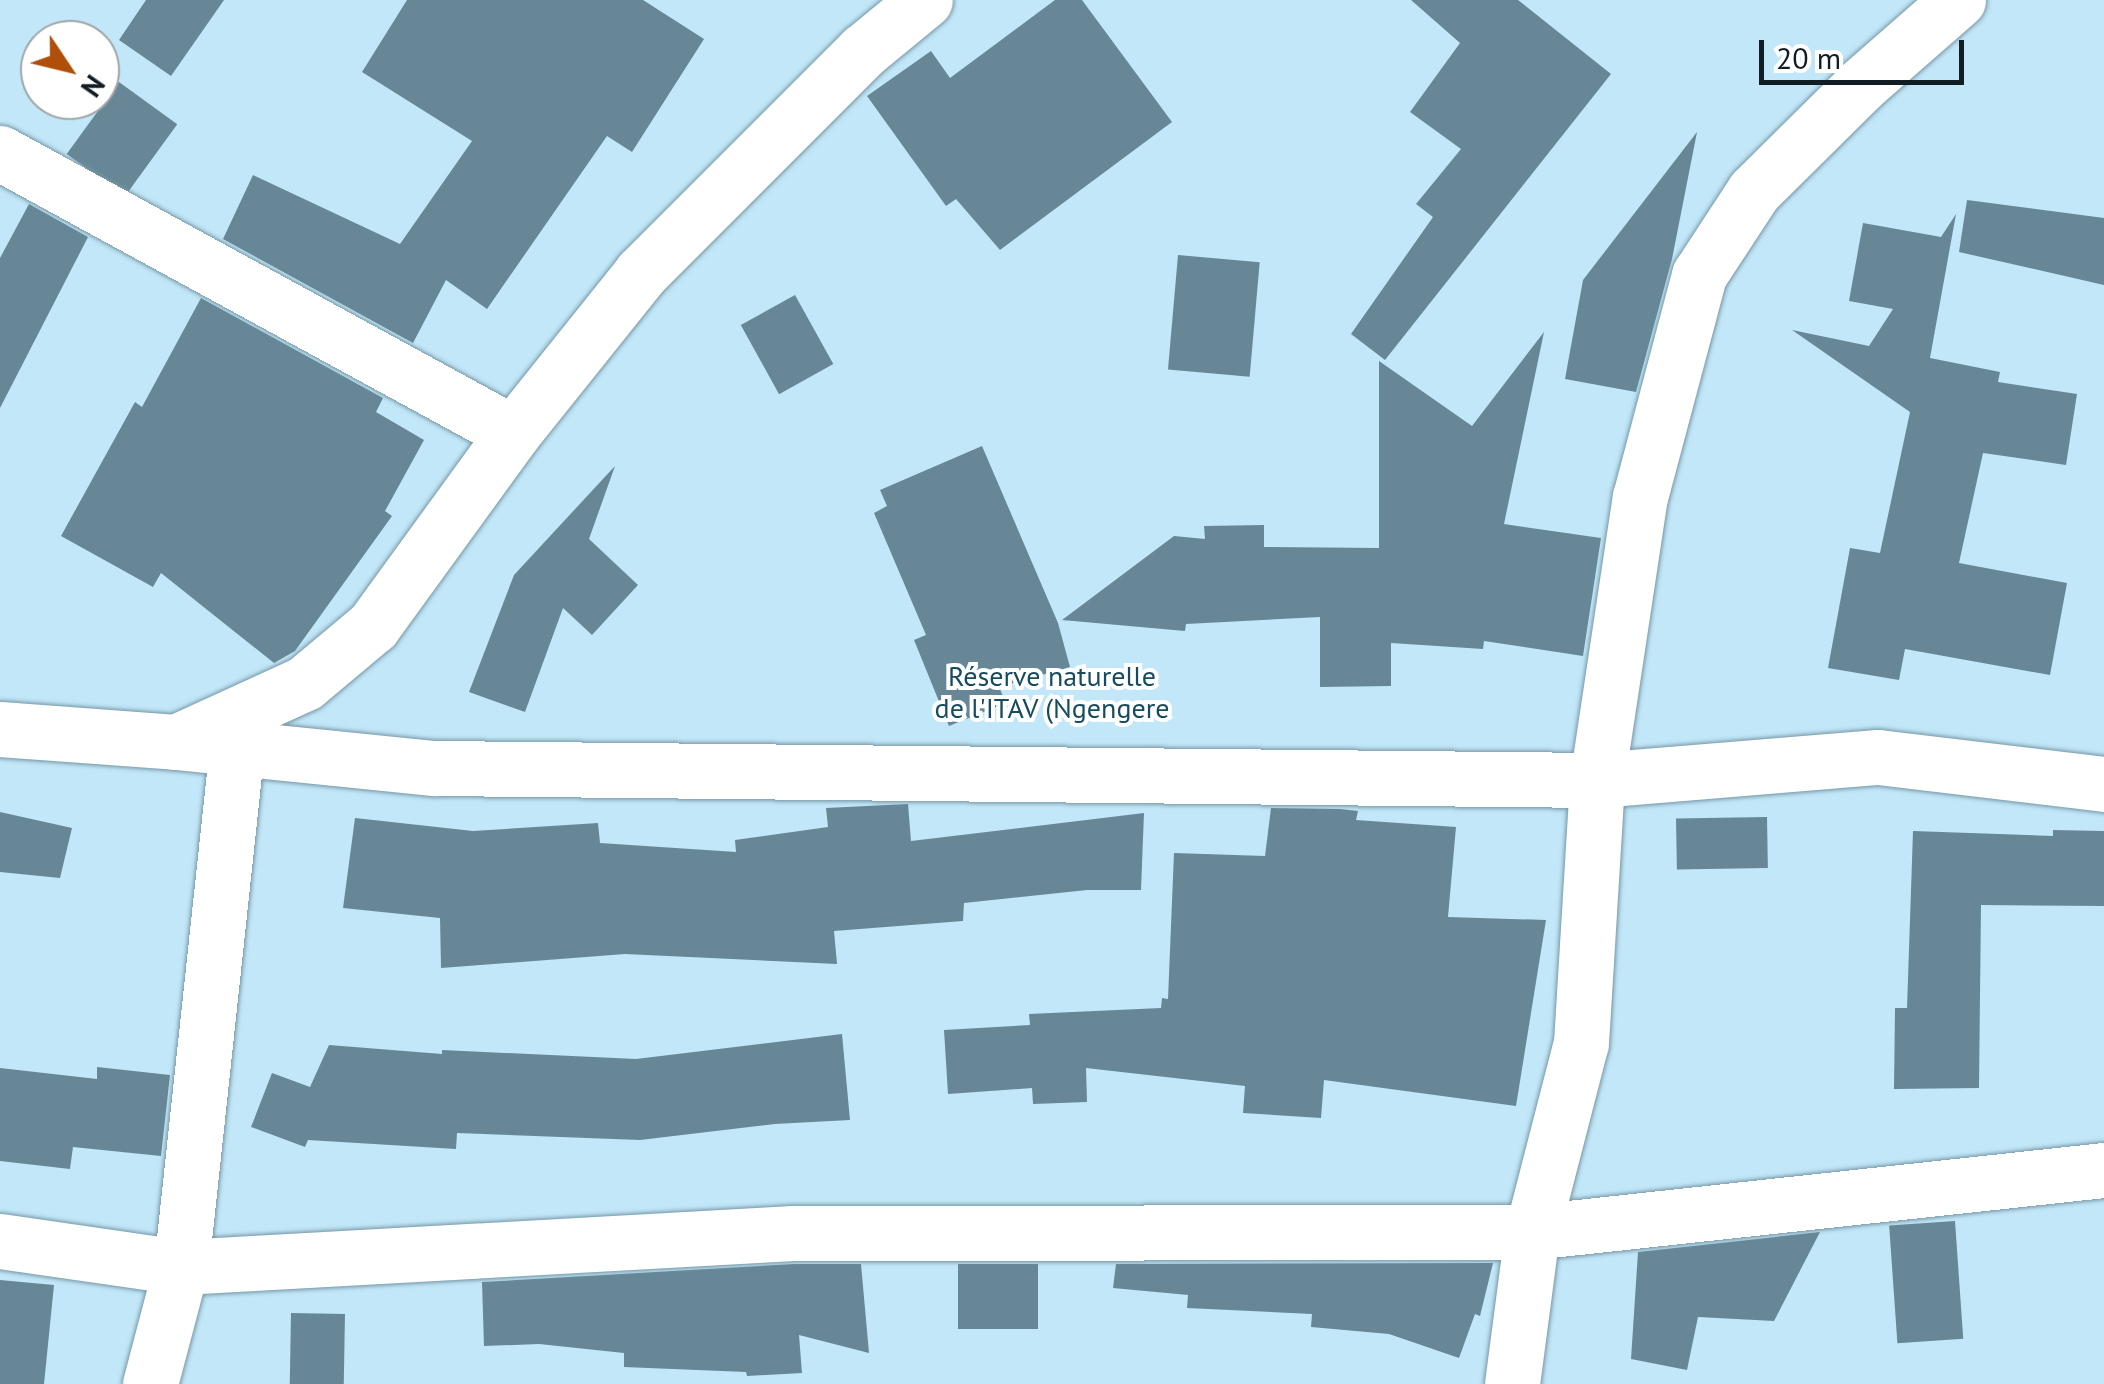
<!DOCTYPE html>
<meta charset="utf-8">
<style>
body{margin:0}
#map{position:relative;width:2104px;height:1384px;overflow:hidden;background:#f4fbff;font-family:"PT Sans",sans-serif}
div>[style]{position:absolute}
.green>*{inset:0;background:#c2e7f8}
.building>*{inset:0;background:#678796;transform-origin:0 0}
.roads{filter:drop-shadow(0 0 2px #7697a6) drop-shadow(0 0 2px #7697a6)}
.minor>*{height:55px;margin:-27.5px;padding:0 27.5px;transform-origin:27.5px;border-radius:27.5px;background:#fff}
span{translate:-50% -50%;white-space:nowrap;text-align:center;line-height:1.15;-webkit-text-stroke:8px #fff;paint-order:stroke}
.park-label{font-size:28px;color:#174b5f}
.north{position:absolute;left:20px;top:20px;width:100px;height:100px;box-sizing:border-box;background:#fff;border:2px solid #9fa5a7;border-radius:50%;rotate:125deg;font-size:28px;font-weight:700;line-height:40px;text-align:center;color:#101d23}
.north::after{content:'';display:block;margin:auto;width:35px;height:45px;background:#af4f09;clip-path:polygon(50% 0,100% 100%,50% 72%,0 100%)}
.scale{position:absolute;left:1759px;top:40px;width:205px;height:45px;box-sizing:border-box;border:5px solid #101d23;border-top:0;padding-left:12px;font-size:30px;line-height:35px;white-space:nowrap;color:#101d23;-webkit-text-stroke:8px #fff;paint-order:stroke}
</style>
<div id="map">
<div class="green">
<div style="clip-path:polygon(evenodd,0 0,2104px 0,2104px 1384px,0 1384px,0 0,40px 40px,100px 40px,100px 100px,40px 100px,40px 40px)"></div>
</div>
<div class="building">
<div style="clip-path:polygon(146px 0,224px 0,171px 76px,119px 40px)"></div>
<div style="clip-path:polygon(407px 0,643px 0,704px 39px,632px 152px,607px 136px,487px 309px,446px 280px,413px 343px,223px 239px,253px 175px,400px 244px,472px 141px,362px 72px)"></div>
<div style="clip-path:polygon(1055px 0,1082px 0,1172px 122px,1000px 250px,956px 199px,946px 206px,867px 96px,931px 51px,950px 78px)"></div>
<div style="clip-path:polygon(1411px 0,1518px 0,1611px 74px,1385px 360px,1351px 334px,1433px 217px,1416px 204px,1461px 149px,1410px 112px,1460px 43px)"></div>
<div style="left:119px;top:82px;width:72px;height:89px;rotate:36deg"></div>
<div style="clip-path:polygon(1697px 132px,1672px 259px,1636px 392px,1565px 379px,1583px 280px)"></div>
<div style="clip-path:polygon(1967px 200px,2104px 218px,2104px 285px,1959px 252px)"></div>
<div style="clip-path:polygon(29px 204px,88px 237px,0 408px,0 258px)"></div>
<div style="clip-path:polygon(1956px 214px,1930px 358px,2000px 372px,1998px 382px,2077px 394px,2066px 465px,1983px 453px,1959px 563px,2067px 583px,2050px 675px,1905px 649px,1899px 680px,1828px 668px,1850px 548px,1880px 553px,1910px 412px,1792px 330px,1869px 346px,1893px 309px,1849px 301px,1863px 223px,1941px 237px)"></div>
<div style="left:1178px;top:255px;width:82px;height:115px;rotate:5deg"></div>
<div style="left:795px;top:295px;width:79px;height:62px;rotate:61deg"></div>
<div style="clip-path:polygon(201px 298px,383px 398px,376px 412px,424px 440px,385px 511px,392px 516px,295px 651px,274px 663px,161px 573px,153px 587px,61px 536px,135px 402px,142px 407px)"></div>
<div style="clip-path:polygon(1544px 332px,1504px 524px,1601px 538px,1583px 656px,1484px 641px,1483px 649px,1391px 643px,1391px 686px,1320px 687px,1320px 617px,1186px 624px,1185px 631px,1062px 620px,1174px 536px,1205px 539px,1204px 526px,1264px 525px,1264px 547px,1379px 548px,1379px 361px,1472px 426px)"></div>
<div style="clip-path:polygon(982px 446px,1058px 623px,1070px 667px,999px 687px,1006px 703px,949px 726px,914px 640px,926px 635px,874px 513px,887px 506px,880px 490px)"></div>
<div style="clip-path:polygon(615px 466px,589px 539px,638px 585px,592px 635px,563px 608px,525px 712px,469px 692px,514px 575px)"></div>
<div style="clip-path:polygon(908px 804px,911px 841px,1144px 813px,1141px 890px,1087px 890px,964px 903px,963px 921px,834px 931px,837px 964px,625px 954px,441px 968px,440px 918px,343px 908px,355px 818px,473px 831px,598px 823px,600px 843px,736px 852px,735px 840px,828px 827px,826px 808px)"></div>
<div style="clip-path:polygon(1271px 808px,1340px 809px,1358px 811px,1356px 820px,1456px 827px,1448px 917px,1546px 920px,1516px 1106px,1324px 1080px,1321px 1118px,1243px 1113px,1245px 1086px,1086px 1068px,1087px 1102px,1033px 1104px,1032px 1088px,948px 1094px,944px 1030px,1030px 1025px,1029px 1014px,1161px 1008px,1162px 998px,1168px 999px,1174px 853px,1265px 856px)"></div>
<div style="clip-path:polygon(0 812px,72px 828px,60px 878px,0 872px)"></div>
<div style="left:1767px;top:817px;width:51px;height:91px;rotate:89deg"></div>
<div style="clip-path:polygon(2053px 830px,2104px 831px,2104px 906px,1981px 905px,1979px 1088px,1894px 1089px,1895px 1008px,1907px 1008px,1913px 831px,2053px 836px)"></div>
<div style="clip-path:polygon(842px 1034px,850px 1120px,775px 1124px,640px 1140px,457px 1133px,456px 1149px,308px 1140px,305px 1147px,251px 1127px,272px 1073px,310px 1087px,329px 1045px,442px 1054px,442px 1050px,636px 1059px)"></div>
<div style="clip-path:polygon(97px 1067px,170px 1075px,161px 1156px,73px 1147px,70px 1169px,0 1161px,0 1068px,97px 1079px)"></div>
<div style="left:1955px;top:1221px;width:118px;height:66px;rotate:86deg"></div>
<div style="clip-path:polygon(1820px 1232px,1774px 1321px,1698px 1317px,1687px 1370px,1631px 1359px,1638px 1252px)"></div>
<div style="clip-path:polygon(1493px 1263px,1480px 1316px,1475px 1314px,1459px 1358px,1389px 1334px,1311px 1327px,1312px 1314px,1187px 1308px,1188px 1295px,1113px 1288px,1116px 1264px)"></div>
<div style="clip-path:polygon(794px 1264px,861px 1264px,869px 1353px,799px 1335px,802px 1373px,747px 1376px,746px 1372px,624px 1367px,624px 1353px,539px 1344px,484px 1346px,482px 1282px)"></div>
<div style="left:958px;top:1264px;width:80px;height:65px"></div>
<div style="clip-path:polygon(0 1280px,54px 1285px,44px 1384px,0 1384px)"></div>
<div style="left:291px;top:1313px;width:54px;height:71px;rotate:1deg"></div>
</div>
<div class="roads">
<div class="minor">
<div style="left:0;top:153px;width:584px;rotate:28.63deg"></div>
<div style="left:0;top:729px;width:176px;rotate:4.2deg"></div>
<div style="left:176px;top:742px;width:142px;rotate:-24.6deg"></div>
<div style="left:305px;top:683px;width:89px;rotate:-40deg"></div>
<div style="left:373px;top:626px;width:238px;rotate:-54deg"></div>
<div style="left:513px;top:433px;width:205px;rotate:-51.3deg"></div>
<div style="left:641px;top:273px;width:314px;rotate:-45deg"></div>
<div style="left:863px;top:51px;width:80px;rotate:-39.4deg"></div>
<div style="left:176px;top:742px;width:259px;rotate:5.8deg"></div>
<div style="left:434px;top:768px;width:1163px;rotate:0.59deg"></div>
<div style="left:1597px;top:780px;width:282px;rotate:-4.7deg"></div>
<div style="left:1878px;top:757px;width:228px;rotate:6.8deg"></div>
<div style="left:0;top:1241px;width:183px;rotate:8.2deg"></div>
<div style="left:181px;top:1267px;width:613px;rotate:-3.18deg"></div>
<div style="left:793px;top:1233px;width:739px;rotate:-0.08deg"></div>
<div style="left:1532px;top:1232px;width:575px;rotate:-6.19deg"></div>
<div style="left:150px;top:1384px;width:121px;rotate:-75.2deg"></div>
<div style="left:181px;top:1267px;width:524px;rotate:-83.87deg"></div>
<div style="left:1512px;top:1384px;width:153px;rotate:-82.5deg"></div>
<div style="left:1532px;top:1232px;width:195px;rotate:-75.5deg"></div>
<div style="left:1581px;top:1043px;width:263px;rotate:-86.5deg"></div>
<div style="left:1597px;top:780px;width:286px;rotate:-81.4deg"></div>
<div style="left:1640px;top:497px;width:230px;rotate:-75.1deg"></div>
<div style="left:1699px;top:275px;width:100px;rotate:-56.8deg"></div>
<div style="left:1754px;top:191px;width:151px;rotate:-44.7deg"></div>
<div style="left:1861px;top:85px;width:129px;rotate:-41.2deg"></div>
</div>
</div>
<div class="park-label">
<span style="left:1052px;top:692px">Réserve naturelle<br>de l'ITAV (Ngengere</span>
</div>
<div class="north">N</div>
<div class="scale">20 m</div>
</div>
